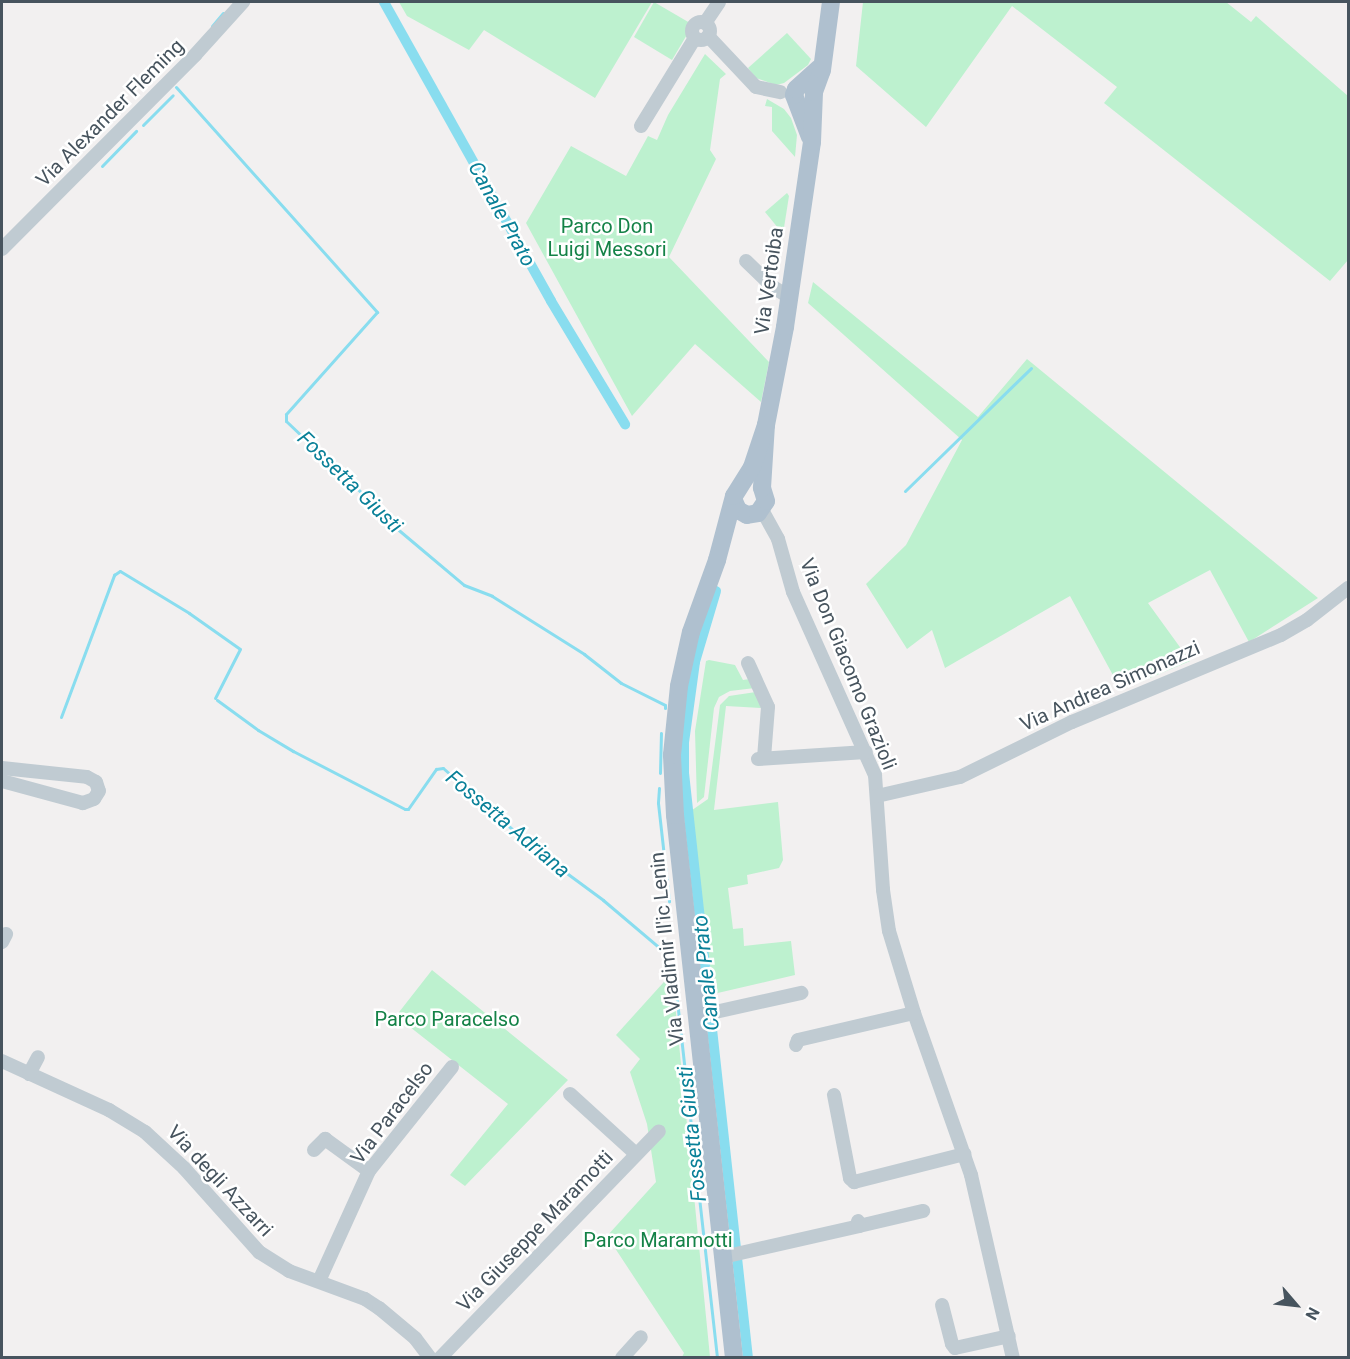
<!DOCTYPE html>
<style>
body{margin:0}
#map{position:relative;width:1350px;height:1359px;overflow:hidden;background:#f2f0f0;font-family:Roboto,sans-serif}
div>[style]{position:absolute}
.green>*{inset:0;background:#bdf1cf}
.stream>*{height:3px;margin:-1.5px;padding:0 1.5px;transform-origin:1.5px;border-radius:1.5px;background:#89ddef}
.canal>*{height:10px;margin:-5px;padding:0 5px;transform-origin:5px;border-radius:5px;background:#89ddef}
.minor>*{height:14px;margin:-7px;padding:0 7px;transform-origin:7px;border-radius:7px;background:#c0cbd2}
.minor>.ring{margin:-7px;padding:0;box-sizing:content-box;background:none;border:14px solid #c0cbd2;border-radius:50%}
.major>*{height:18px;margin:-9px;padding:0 9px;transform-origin:9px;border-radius:9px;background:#afc0cf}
span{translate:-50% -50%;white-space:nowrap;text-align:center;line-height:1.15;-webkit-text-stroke:5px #fff;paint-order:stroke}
.street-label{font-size:20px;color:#47545e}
.park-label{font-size:20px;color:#148247}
.water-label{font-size:21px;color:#098098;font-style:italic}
.frame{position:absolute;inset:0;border:3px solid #47545e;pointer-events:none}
.north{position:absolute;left:1266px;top:1275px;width:60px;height:60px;-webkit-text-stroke:4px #fff;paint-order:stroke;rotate:118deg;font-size:16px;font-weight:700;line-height:24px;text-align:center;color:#47545e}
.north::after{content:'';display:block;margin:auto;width:21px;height:27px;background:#47545e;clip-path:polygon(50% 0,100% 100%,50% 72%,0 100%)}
</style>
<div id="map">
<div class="green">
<div style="clip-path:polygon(399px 2px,652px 2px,595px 98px,484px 30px,469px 50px,407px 16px)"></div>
<div style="clip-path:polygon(654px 2px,690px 23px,688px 33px,672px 60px,634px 37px)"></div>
<div style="clip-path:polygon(863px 2px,1226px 2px,1251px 22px,1256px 16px,1348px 96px,1348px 260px,1330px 281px,1104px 103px,1117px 87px,1012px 6px,926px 127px,856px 66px)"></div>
<div style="clip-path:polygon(787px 33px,811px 59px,808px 65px,784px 83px,776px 85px,756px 78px,748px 68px)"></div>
<div style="clip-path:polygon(705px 54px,726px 74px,720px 79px,710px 150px,716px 159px,669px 257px,769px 362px,761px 402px,695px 344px,632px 416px,526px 223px,571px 146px,626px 176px,648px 136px,657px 140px,668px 115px)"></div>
<div style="clip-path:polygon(767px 99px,784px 109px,791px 118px,797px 135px,795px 157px,772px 131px,772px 107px,765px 106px)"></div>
<div style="clip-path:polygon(787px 193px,789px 196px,783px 234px,765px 212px)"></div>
<div style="clip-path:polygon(813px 282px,978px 417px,1027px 359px,1318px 598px,1249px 642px,1210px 570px,1148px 603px,1190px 661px,1121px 690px,1070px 596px,945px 668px,932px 630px,907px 649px,866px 584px,906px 545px,962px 440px,808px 303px)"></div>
<div style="clip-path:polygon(709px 660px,735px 665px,743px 680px,750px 679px,755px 688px,730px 691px,719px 697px,714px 708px,704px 797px,697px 803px,695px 731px,706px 661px)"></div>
<div style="clip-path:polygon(756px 692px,761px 708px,726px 706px,714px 810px,778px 802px,783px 860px,779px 868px,747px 875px,748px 884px,728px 888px,733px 929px,743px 928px,744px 946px,791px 941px,795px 975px,709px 995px,690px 815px,685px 815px,708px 799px,720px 705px,729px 696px)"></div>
<div style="clip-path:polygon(432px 970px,568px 1080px,465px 1186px,450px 1175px,508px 1104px,396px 1016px)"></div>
<div style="clip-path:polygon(672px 973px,710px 1357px,682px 1357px,684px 1353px,607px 1236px,656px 1182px,647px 1124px,630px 1072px,640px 1059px,616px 1035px)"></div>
</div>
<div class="stream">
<div style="left:212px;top:26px;width:17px;rotate:-50deg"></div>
<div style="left:176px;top:87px;width:302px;rotate:48.2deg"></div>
<div style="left:377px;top:312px;width:137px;rotate:131.7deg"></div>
<div style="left:286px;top:414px;width:7px;rotate:90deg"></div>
<div style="left:286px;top:421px;width:108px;rotate:43.5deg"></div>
<div style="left:364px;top:495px;width:28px;rotate:49deg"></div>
<div style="left:382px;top:516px;width:107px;rotate:40.1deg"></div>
<div style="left:464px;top:585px;width:30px;rotate:21deg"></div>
<div style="left:492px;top:596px;width:109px;rotate:32.2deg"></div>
<div style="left:584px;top:654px;width:47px;rotate:38.1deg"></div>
<div style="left:621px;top:683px;width:49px;rotate:26.6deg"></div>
<div style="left:665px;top:705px;width:3px;rotate:90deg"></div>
<div style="left:143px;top:125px;width:42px;rotate:-45deg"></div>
<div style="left:102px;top:166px;width:49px;rotate:-45.8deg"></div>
<div style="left:905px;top:491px;width:176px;rotate:-44.3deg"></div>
<div style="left:217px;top:700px;width:51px;rotate:36.2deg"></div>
<div style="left:258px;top:730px;width:41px;rotate:31deg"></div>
<div style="left:293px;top:751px;width:126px;rotate:27.4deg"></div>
<div style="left:405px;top:809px;width:3px"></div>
<div style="left:408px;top:809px;width:49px;rotate:-55deg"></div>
<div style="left:436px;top:769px;width:7px;rotate:-8deg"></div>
<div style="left:443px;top:768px;width:127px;rotate:41.5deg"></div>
<div style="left:538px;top:852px;width:81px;rotate:36.4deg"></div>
<div style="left:603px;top:900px;width:93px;rotate:40.2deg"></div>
<div style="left:61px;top:717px;width:152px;rotate:-69.5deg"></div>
<div style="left:114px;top:575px;width:7px;rotate:-34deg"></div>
<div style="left:120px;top:571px;width:81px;rotate:31.3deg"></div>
<div style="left:189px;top:613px;width:62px;rotate:35.2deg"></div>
<div style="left:240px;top:649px;width:55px;rotate:117deg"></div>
<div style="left:660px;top:773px;width:40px;rotate:-88.6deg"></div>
<div style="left:659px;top:788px;width:15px;rotate:94deg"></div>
<div style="left:658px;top:803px;width:99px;rotate:83.6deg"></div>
<div style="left:673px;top:952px;width:22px;rotate:85deg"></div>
<div style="left:675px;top:983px;width:377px;rotate:83.6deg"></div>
</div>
<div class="canal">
<div style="left:384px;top:2px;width:342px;rotate:60.8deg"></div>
<div style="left:551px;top:301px;width:144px;rotate:59deg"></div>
<div style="left:716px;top:591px;width:74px;rotate:106.5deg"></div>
<div style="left:695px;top:662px;width:81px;rotate:97.8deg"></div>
<div style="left:684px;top:742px;width:31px;rotate:90deg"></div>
<div style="left:684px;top:773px;width:588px;rotate:83.76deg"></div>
</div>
<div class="minor">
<div class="ring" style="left:692px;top:22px;width:4px;height:4px"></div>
<div style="left:705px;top:23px;width:25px;rotate:-56deg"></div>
<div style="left:708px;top:36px;width:70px;rotate:46.7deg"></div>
<div style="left:756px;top:87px;width:25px;rotate:12deg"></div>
<div style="left:641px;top:126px;width:103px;rotate:-58.5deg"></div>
<div style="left:2px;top:249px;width:274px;rotate:-45.1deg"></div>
<div style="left:195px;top:55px;width:72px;rotate:-47.8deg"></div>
<div style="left:746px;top:261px;width:37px;rotate:44deg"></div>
<div style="left:773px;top:287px;width:19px;rotate:32deg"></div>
<div style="left:762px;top:510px;width:33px;rotate:61deg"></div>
<div style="left:778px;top:539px;width:55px;rotate:74.2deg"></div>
<div style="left:793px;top:592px;width:201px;rotate:65.9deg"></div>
<div style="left:875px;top:775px;width:115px;rotate:86deg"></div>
<div style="left:883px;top:890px;width:41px;rotate:81.7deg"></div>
<div style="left:889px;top:931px;width:86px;rotate:73deg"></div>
<div style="left:914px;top:1013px;width:172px;rotate:70.6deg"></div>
<div style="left:971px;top:1175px;width:188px;rotate:77.1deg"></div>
<div style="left:748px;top:663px;width:48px;rotate:65.6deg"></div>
<div style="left:768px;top:707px;width:51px;rotate:94.5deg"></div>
<div style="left:758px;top:759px;width:108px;rotate:-3.7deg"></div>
<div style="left:2px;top:768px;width:85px;rotate:6deg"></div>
<div style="left:87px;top:777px;width:10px;rotate:29deg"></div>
<div style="left:96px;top:782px;width:9px;rotate:72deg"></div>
<div style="left:99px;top:791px;width:9px;rotate:122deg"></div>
<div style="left:94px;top:799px;width:12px;rotate:160deg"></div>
<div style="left:83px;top:803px;width:84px;rotate:-164.8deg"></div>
<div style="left:877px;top:796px;width:85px;rotate:-12.9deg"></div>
<div style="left:960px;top:777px;width:125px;rotate:-26.2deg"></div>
<div style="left:1072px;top:722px;width:226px;rotate:-22.6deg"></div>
<div style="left:1281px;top:635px;width:30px;rotate:-30deg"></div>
<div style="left:1307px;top:620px;width:52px;rotate:-38deg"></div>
<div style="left:2px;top:942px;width:9px;rotate:-63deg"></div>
<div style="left:697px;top:1016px;width:107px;rotate:-12.5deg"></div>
<div style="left:796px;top:1045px;width:5px;rotate:-68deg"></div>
<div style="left:798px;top:1040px;width:119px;rotate:-13.1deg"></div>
<div style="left:2px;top:1061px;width:118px;rotate:24.6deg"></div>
<div style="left:109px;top:1110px;width:42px;rotate:31.4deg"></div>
<div style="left:145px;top:1132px;width:53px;rotate:42.7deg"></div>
<div style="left:184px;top:1168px;width:113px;rotate:48.2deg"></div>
<div style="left:259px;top:1252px;width:36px;rotate:32deg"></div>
<div style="left:289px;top:1271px;width:81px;rotate:20.2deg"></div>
<div style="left:365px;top:1299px;width:17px;rotate:33deg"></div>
<div style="left:379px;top:1308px;width:47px;rotate:39.8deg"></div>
<div style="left:415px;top:1338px;width:25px;rotate:53deg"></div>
<div style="left:29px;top:1074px;width:19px;rotate:-62deg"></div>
<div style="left:570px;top:1094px;width:89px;rotate:42.3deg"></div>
<div style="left:834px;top:1095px;width:85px;rotate:79.1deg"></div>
<div style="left:850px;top:1178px;width:6px;rotate:45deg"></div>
<div style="left:854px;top:1182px;width:114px;rotate:-14.2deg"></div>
<div style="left:314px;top:1150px;width:16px;rotate:-45deg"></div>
<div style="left:325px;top:1139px;width:54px;rotate:36deg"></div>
<div style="left:859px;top:1226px;width:66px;rotate:-13.2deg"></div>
<div style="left:723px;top:1257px;width:139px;rotate:-12.8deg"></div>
<div style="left:859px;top:1226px;width:5px;rotate:-101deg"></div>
<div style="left:319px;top:1281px;width:121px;rotate:-65.6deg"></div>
<div style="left:369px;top:1171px;width:133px;rotate:-51.4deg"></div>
<div style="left:942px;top:1305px;width:40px;rotate:75.6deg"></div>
<div style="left:952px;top:1344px;width:5px;rotate:53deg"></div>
<div style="left:955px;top:1348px;width:55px;rotate:-12.5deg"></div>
<div style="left:440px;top:1358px;width:315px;rotate:-46deg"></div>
<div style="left:622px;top:1358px;width:28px;rotate:-48deg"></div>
</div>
<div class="major">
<div style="left:810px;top:137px;width:45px;rotate:-110.9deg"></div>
<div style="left:794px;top:95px;width:6px;rotate:-72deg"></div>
<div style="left:796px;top:89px;width:31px;rotate:-42deg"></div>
<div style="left:734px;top:501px;width:10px;rotate:66deg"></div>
<div style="left:738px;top:510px;width:10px;rotate:29deg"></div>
<div style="left:747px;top:515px;width:11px;rotate:-10deg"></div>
<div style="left:758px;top:513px;width:14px;rotate:-56deg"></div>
<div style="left:766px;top:501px;width:14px;rotate:-107deg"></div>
<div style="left:762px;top:488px;width:63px;rotate:-86.4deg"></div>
<div style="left:766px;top:425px;width:100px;rotate:-79deg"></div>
<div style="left:785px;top:327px;width:187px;rotate:-81.7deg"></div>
<div style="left:812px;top:142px;width:50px;rotate:-87.7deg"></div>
<div style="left:814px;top:92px;width:23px;rotate:-70deg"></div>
<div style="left:822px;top:70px;width:69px;rotate:-82.5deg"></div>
<div style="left:734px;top:1358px;width:546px;rotate:-96.2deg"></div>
<div style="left:675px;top:815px;width:60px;rotate:-92.9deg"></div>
<div style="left:672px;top:755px;width:69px;rotate:-84.2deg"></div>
<div style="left:679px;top:686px;width:55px;rotate:-77.5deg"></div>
<div style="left:691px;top:632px;width:77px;rotate:-70.1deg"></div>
<div style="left:717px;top:560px;width:66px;rotate:-75.1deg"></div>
<div style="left:734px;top:496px;width:34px;rotate:-58deg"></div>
<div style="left:752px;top:467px;width:44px;rotate:-71.6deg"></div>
</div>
<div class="street-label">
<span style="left:110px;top:113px;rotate:-45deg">Via Alexander Fleming</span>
<span style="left:769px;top:281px;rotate:-82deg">Via Vertoiba</span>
<span style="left:848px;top:664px;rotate:68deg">Via Don Giacomo Grazioli</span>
<span style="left:1110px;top:686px;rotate:-24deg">Via Andrea Simonazzi</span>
<span style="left:667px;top:949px;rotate:-96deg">Via Vladimir Il'ic Lenin</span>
<span style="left:392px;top:1113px;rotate:-53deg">Via Paracelso</span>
<span style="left:220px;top:1181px;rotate:47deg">Via degli Azzarri</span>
<span style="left:535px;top:1231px;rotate:-46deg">Via Giuseppe Maramotti</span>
</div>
<div class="park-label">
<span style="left:607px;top:238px">Parco Don<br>Luigi Messori</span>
<span style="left:447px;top:1019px">Parco Paracelso</span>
<span style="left:658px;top:1240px">Parco Maramotti</span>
</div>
<div class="water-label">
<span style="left:502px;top:214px;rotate:61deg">Canale Prato</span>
<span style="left:350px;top:482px;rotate:44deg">Fossetta Giusti</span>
<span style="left:508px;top:824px;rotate:40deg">Fossetta Adriana</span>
<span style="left:706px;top:973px;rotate:-96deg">Canale Prato</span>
<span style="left:692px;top:1134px;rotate:-96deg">Fossetta Giusti</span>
</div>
<div class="frame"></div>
<div class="north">N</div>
</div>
